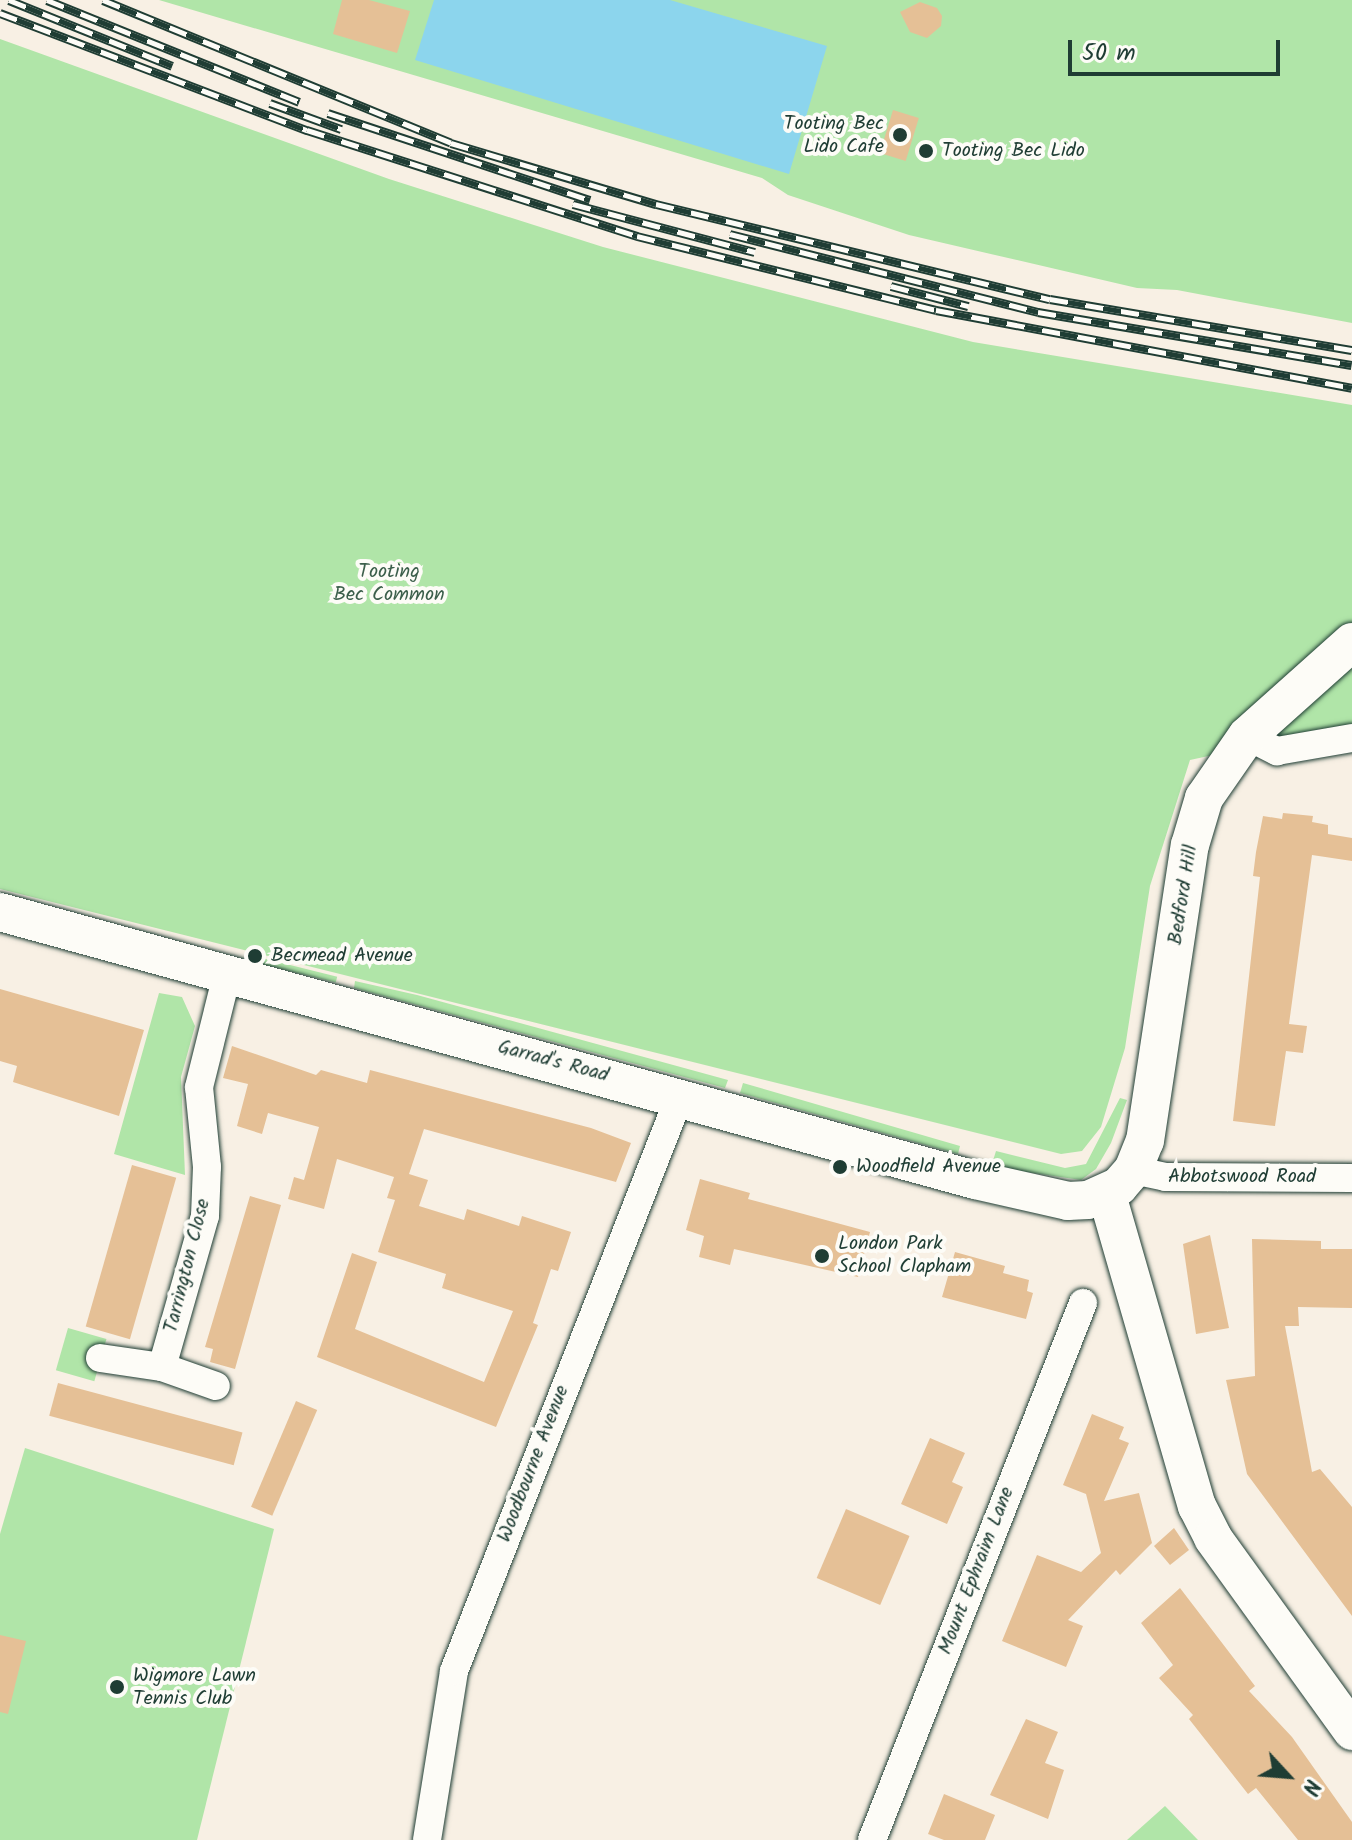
<!DOCTYPE html>
<style>
body{margin:0}
#map{position:relative;width:1352px;height:1840px;overflow:hidden;background:#f8f0e4;font-family:Kalam,sans-serif}
div>[style]{position:absolute}
.green>*{inset:0;background:#b0e5a8;transform-origin:0 0}
.water>*{inset:0;background:#8cd5ed}
.building>*{inset:0;background:#e5c096;transform-origin:0 0}
.roads{filter:drop-shadow(0 0 2px #1f3d34) drop-shadow(0 0 2px #1f3d34)}
.street>*{height:28px;margin:-14px;padding:0 14px;transform-origin:14px;border-radius:14px;background:#fdfcf7}
.secondary>*{height:38px;margin:-19px;padding:0 19px;transform-origin:19px;border-radius:19px;background:#fdfcf7}
.rail>*{height:9px;margin-top:-4.5px;transform-origin:0;background:repeating-linear-gradient(90deg,#fdfcf7 0 18px,#1f3d34 0 36px);box-sizing:border-box;border-block:2px solid #1f3d34}
.dots>*{width:22px;height:22px;translate:-50% -50%;box-sizing:border-box;border:4px solid #fdfcf7;border-radius:50%}
span{translate:-50% -50%;white-space:nowrap;text-align:center;line-height:1.15;-webkit-text-stroke:8px #fdfcf7;paint-order:stroke}
.poi-label{font-size:20px;color:#1f3d34}
.right{translate:-100% -50%;text-align:right}
.left{translate:0 -50%;text-align:left}
.park-label{font-size:20px;color:#3c5f4b}
.street-label{font-size:20px;color:#1f3d34}
.north{position:absolute;left:1248px;top:1736px;width:80px;height:80px;-webkit-text-stroke:6px #fdfcf7;paint-order:stroke;rotate:116deg;font-size:22px;font-weight:700;line-height:32px;text-align:center;color:#1f3d34}
.north::after{content:'';display:block;margin:auto;width:28px;height:36px;background:#1f3d34;clip-path:polygon(50% 0,100% 100%,50% 72%,0 100%)}
.scale{position:absolute;left:1068px;top:40px;width:212px;height:36px;box-sizing:border-box;border:4px solid #1f3d34;border-top:0;padding-left:10px;font-size:24px;line-height:28px;white-space:nowrap;color:#1f3d34;-webkit-text-stroke:6px #fdfcf7;paint-order:stroke}
</style>
<div id="map">
<div class="green">
<div style="clip-path:polygon(159px 0,1352px 0,1352px 323px,1177px 290px,1137px 288px,909px 235px,788px 195px,762px 178px)"></div>
<div style="clip-path:polygon(0 39px,389px 179px,603px 247px,973px 342px,1352px 405px,1352px 725px,1190px 760px,1150px 886px,1125px 1048px,1101px 1127px,1082px 1151px,1061px 1154px,0 889px)"></div>
<div style="left:246px;top:954px;width:94px;height:6px;rotate:14deg"></div>
<div style="clip-path:polygon(355px 981px,417px 995px,728px 1080px,725px 1088px,354px 988px)"></div>
<div style="clip-path:polygon(159px 993px,182px 997px,195px 1026px,181px 1077px,185px 1175px,114px 1154px)"></div>
<div style="clip-path:polygon(743px 1083px,960px 1146px,958px 1154px,740px 1093px)"></div>
<div style="clip-path:polygon(1120px 1098px,1127px 1100px,1111px 1143px,1096px 1169px,1081px 1180px,991px 1167px,996px 1151px,1065px 1168px,1086px 1164px)"></div>
<div style="left:68px;top:1328px;width:40px;height:44px;rotate:16deg"></div>
<div style="clip-path:polygon(25px 1448px,274px 1529px,197px 1840px,0 1840px,0 1534px)"></div>
<div style="clip-path:polygon(1165px 1806px,1198px 1840px,1127px 1840px)"></div>
</div>
<div class="water">
<div style="clip-path:polygon(434px 0,670px 0,827px 46px,789px 174px,415px 60px)"></div>
</div>
<div class="building">
<div style="clip-path:polygon(342px 0,369px 0,410px 11px,397px 53px,333px 34px)"></div>
<div style="clip-path:polygon(920px 2px,937px 8px,942px 16px,941px 26px,927px 38px,910px 32px,900px 12px)"></div>
<div style="left:893px;top:110px;width:27px;height:45px;rotate:17deg"></div>
<div style="clip-path:polygon(1283px 813px,1313px 816px,1312px 822px,1328px 825px,1328px 834px,1352px 838px,1352px 861px,1312px 855px,1289px 1024px,1307px 1026px,1303px 1053px,1286px 1051px,1275px 1126px,1233px 1121px,1260px 877px,1253px 876px,1256px 852px,1263px 816px,1282px 819px)"></div>
<div style="clip-path:polygon(0 989px,144px 1030px,119px 1116px,13px 1082px,17px 1066px,0 1061px)"></div>
<div style="clip-path:polygon(232px 1046px,316px 1075px,321px 1070px,367px 1083px,370px 1070px,591px 1128px,631px 1143px,616px 1182px,424px 1129px,409px 1174px,428px 1180px,419px 1206px,464px 1220px,467px 1209px,519px 1226px,522px 1216px,571px 1232px,558px 1271px,551px 1269px,533px 1323px,538px 1325px,496px 1427px,317px 1357px,352px 1253px,377px 1262px,355px 1329px,484px 1382px,513px 1311px,442px 1288px,446px 1274px,378px 1252px,395px 1200px,387px 1198px,394px 1177px,337px 1159px,324px 1209px,288px 1199px,294px 1177px,304px 1180px,319px 1127px,268px 1113px,262px 1134px,237px 1126px,248px 1084px,223px 1078px)"></div>
<div style="left:132px;top:1165px;width:46px;height:168px;rotate:16deg"></div>
<div style="clip-path:polygon(700px 1179px,750px 1193px,748px 1199px,870px 1232px,858px 1277px,734px 1249px,730px 1265px,699px 1257px,704px 1236px,686px 1230px)"></div>
<div style="clip-path:polygon(250px 1196px,281px 1205px,235px 1369px,210px 1362px,213px 1349px,205px 1347px)"></div>
<div style="clip-path:polygon(1210px 1235px,1229px 1328px,1196px 1334px,1183px 1244px)"></div>
<div style="clip-path:polygon(1252px 1239px,1321px 1241px,1321px 1249px,1352px 1249px,1352px 1308px,1298px 1307px,1299px 1326px,1285px 1326px,1312px 1472px,1320px 1469px,1352px 1507px,1352px 1616px,1247px 1474px,1226px 1380px,1255px 1376px)"></div>
<div style="clip-path:polygon(955px 1252px,1005px 1266px,1003px 1273px,1029px 1280px,1027px 1291px,1033px 1293px,1026px 1319px,942px 1297px)"></div>
<div style="left:58px;top:1383px;width:191px;height:34px;rotate:15deg"></div>
<div style="left:296px;top:1401px;width:23px;height:115px;rotate:23deg"></div>
<div style="clip-path:polygon(1092px 1414px,1124px 1427px,1119px 1439px,1129px 1443px,1104px 1501px,1139px 1493px,1152px 1543px,1120px 1575px,1116px 1570px,1068px 1620px,1083px 1626px,1066px 1667px,1002px 1641px,1037px 1555px,1081px 1572px,1101px 1553px,1086px 1494px,1063px 1485px)"></div>
<div style="clip-path:polygon(930px 1438px,965px 1453px,952px 1482px,963px 1487px,947px 1524px,901px 1504px)"></div>
<div style="left:846px;top:1509px;width:69px;height:75px;rotate:23deg"></div>
<div style="clip-path:polygon(1174px 1528px,1189px 1550px,1170px 1565px,1154px 1546px)"></div>
<div style="clip-path:polygon(1180px 1588px,1255px 1686px,1249px 1691px,1292px 1737px,1352px 1822px,1352px 1840px,1298px 1840px,1256px 1788px,1248px 1794px,1189px 1719px,1193px 1715px,1159px 1678px,1173px 1665px,1141px 1623px)"></div>
<div style="clip-path:polygon(0 1635px,26px 1641px,8px 1714px,0 1712px)"></div>
<div style="clip-path:polygon(1026px 1719px,1058px 1732px,1045px 1763px,1064px 1770px,1048px 1819px,990px 1795px)"></div>
<div style="clip-path:polygon(944px 1794px,995px 1815px,985px 1840px,944px 1840px,928px 1834px)"></div>
</div>
<div class="roads">
<div class="street">
<div style="left:1247px;top:736px;width:34px;rotate:27deg"></div>
<div style="left:1277px;top:751px;width:76px;rotate:-9.8deg"></div>
<div style="left:1133px;top:1170px;width:33px;rotate:12deg"></div>
<div style="left:1165px;top:1177px;width:187px;rotate:0.3deg"></div>
<div style="left:100px;top:1358px;width:63px;rotate:8.3deg"></div>
<div style="left:162px;top:1367px;width:57px;rotate:19.4deg"></div>
<div style="left:162px;top:1367px;width:157px;rotate:-74.1deg"></div>
<div style="left:205px;top:1216px;width:49px;rotate:-87.7deg"></div>
<div style="left:207px;top:1167px;width:80px;rotate:-95.7deg"></div>
<div style="left:199px;top:1087px;width:115px;rotate:-76deg"></div>
<div style="left:427px;top:1840px;width:171px;rotate:-80.9deg"></div>
<div style="left:454px;top:1671px;width:616px;rotate:-68.56deg"></div>
<div style="left:872px;top:1840px;width:577px;rotate:-68.55deg"></div>
</div>
<div class="secondary">
<div style="left:0;top:912px;width:1011px;rotate:15.37deg"></div>
<div style="left:975px;top:1180px;width:95px;rotate:12.7deg"></div>
<div style="left:1068px;top:1201px;width:20px;rotate:-3deg"></div>
<div style="left:1088px;top:1200px;width:34px;rotate:-24deg"></div>
<div style="left:1119px;top:1186px;width:21px;rotate:-49deg"></div>
<div style="left:1133px;top:1170px;width:31px;rotate:-68deg"></div>
<div style="left:1145px;top:1141px;width:299px;rotate:-81.4deg"></div>
<div style="left:1190px;top:845px;width:49px;rotate:-73.4deg"></div>
<div style="left:1204px;top:798px;width:75px;rotate:-55.3deg"></div>
<div style="left:1247px;top:736px;width:141px;rotate:-41.8deg"></div>
<div style="left:1107px;top:1195px;width:324px;rotate:73.9deg"></div>
<div style="left:1197px;top:1506px;width:36px;rotate:63deg"></div>
<div style="left:1213px;top:1538px;width:238px;rotate:54.2deg"></div>
</div>
</div>
<div class="rail">
<div style="left:9px;top:0;width:176px;rotate:22deg"></div>
<div style="left:47px;top:0;width:272px;rotate:22deg"></div>
<div style="left:103px;top:0;width:376px;rotate:22.3deg"></div>
<div style="left:451px;top:143px;width:214px;rotate:16.6deg"></div>
<div style="left:656px;top:204px;width:405px;rotate:13.6deg"></div>
<div style="left:1050px;top:299px;width:306px;rotate:9.6deg"></div>
<div style="left:0;top:13px;width:329px;rotate:20.9deg"></div>
<div style="left:307px;top:130px;width:347px;rotate:17.8deg"></div>
<div style="left:637px;top:236px;width:308px;rotate:13.9deg"></div>
<div style="left:936px;top:310px;width:423px;rotate:10.6deg"></div>
<div style="left:270px;top:103px;width:76px;rotate:20.1deg"></div>
<div style="left:328px;top:113px;width:276px;rotate:18.4deg"></div>
<div style="left:573px;top:204px;width:188px;rotate:14.8deg"></div>
<div style="left:730px;top:234px;width:318px;rotate:14.2deg"></div>
<div style="left:1038px;top:312px;width:318px;rotate:9.6deg"></div>
<div style="left:891px;top:286px;width:80px;rotate:14.6deg"></div>
</div>
<div class="dots">
<div style="left:900px;top:135px;background:#1f3d34"></div>
<div style="left:926px;top:151px;background:#1f3d34"></div>
<div style="left:255px;top:956px;background:#1f3d34"></div>
<div style="left:840px;top:1167px;background:#1f3d34"></div>
<div style="left:822px;top:1256px;background:#1f3d34"></div>
<div style="left:117px;top:1687px;background:#1f3d34"></div>
</div>
<div class="poi-label">
<span class="right" style="left:884px;top:136px">Tooting Bec<br>Lido Cafe</span>
<span class="left" style="left:942px;top:151px">Tooting Bec Lido</span>
<span class="left" style="left:271px;top:956px">Becmead Avenue</span>
<span class="left" style="left:856px;top:1167px">Woodfield Avenue</span>
<span class="left" style="left:838px;top:1256px">London Park<br>School Clapham</span>
<span class="left" style="left:133px;top:1688px">Wigmore Lawn<br>Tennis Club</span>
</div>
<div class="park-label">
<span style="left:389px;top:584px">Tooting<br>Bec Common</span>
</div>
<div class="street-label">
<span style="left:1184px;top:895px;rotate:-81deg">Bedford Hill</span>
<span style="left:553px;top:1062px;rotate:15deg">Garrad's Road</span>
<span style="left:1242px;top:1177px">Abbotswood Road</span>
<span style="left:188px;top:1266px;rotate:-76deg">Tarrington Close</span>
<span style="left:534px;top:1464px;rotate:-69deg">Woodbourne Avenue</span>
<span style="left:977px;top:1571px;rotate:-69deg">Mount Ephraim Lane</span>
</div>
<div class="north">N</div>
<div class="scale">50 m</div>
</div>
